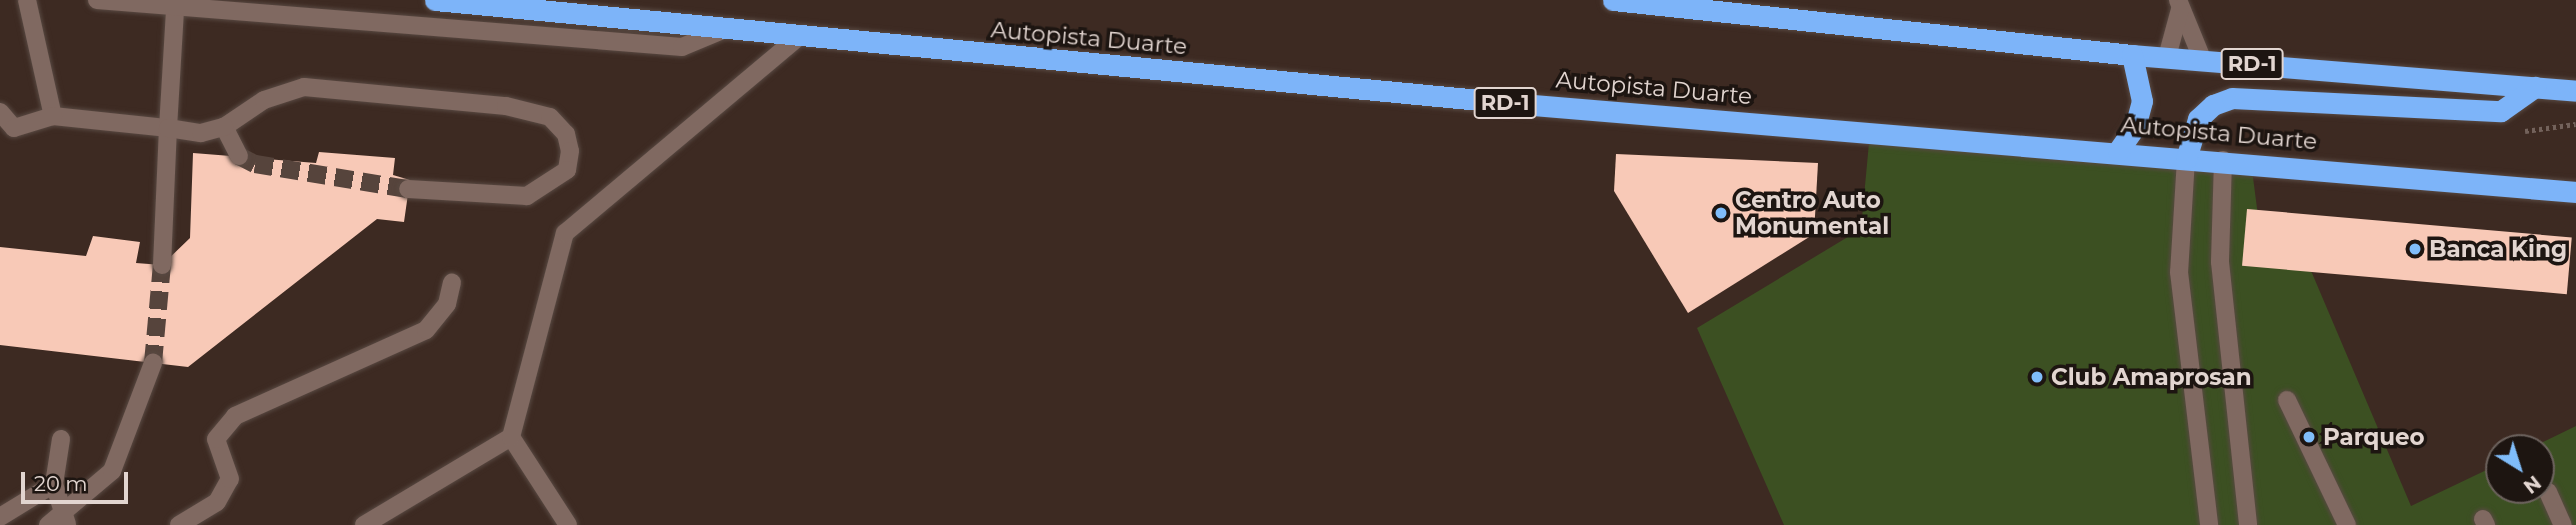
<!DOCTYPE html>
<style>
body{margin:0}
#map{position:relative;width:2576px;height:525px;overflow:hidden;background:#3d2a22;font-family:Montserrat,sans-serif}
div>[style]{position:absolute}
.green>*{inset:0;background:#3c5022}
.building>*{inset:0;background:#f8c9b7;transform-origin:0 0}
.minor-tunnel>*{height:18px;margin-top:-9px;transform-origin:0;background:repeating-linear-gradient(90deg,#56443c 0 18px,transparent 0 27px)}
.path>*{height:4.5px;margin-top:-2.25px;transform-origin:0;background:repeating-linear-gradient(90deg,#73625b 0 3.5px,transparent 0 7px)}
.roads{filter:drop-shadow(0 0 2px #584942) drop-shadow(0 0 2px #584942)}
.minor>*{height:18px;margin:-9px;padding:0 9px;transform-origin:9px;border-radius:9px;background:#806961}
.highway>*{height:21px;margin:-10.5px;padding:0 10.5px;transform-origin:10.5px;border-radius:10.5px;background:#7db4f9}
.dots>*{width:19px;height:19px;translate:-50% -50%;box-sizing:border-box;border:4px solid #1d1511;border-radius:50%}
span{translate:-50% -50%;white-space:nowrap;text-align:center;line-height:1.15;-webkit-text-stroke:7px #1d1511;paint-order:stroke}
.shield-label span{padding:2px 5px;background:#1d1511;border:2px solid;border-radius:5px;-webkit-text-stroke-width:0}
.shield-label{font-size:21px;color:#e2d5d0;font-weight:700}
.street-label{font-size:23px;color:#e2d5d0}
.poi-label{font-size:23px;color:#e2d5d0;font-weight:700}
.left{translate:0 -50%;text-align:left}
.north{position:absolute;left:2485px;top:434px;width:70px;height:70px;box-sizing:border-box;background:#1d1511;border:2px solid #6c625d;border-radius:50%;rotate:142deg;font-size:19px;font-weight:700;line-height:28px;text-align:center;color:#e2d5d0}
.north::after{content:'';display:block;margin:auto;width:24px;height:32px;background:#80bdfa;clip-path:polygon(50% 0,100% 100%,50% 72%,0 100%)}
.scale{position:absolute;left:21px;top:472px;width:107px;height:32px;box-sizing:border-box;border:4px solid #e2d5d0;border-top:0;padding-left:9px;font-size:21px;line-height:24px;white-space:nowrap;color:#e2d5d0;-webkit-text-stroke:5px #1d1511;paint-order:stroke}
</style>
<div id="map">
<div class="green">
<div style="clip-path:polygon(1870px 132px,2251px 162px,2264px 262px,2309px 266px,2411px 506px,2499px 464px,2499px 490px,2541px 490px,2541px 448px,2531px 448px,2576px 426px,2576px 525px,1784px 525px,1697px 328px,1861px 229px)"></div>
</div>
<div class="building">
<div style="clip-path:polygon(319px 152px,395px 158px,393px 175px,410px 180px,404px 222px,377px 219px,188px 367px,0 345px,0 247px,86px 256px,93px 236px,140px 242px,136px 263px,162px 265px,190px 238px,193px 153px,316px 163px)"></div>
<div style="clip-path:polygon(1616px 154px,1818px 163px,1814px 234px,1688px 313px,1614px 191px)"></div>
<div style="left:2247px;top:209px;width:326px;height:57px;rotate:5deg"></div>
</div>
<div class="minor-tunnel">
<div style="left:239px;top:156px;width:18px;rotate:27deg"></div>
<div style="left:255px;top:164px;width:155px;rotate:9.3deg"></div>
<div style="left:153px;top:363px;width:98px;rotate:-84.8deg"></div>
</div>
<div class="path">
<div style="left:2525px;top:131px;width:51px;rotate:-7.8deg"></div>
</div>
<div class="roads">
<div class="minor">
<div style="left:27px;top:0;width:119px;rotate:77.4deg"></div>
<div style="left:53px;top:116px;width:116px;rotate:6deg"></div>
<div style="left:168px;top:128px;width:119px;rotate:-86.6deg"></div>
<div style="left:97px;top:0;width:587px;rotate:4.59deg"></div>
<div style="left:682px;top:47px;width:41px;rotate:-22.8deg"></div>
<div style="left:2178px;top:0;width:66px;rotate:67.7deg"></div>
<div style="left:2167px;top:57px;width:50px;rotate:-74.8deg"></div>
<div style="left:0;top:112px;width:21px;rotate:49deg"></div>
<div style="left:14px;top:128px;width:41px;rotate:-17.1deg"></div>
<div style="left:239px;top:156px;width:33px;rotate:-117deg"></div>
<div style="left:224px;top:127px;width:48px;rotate:-34deg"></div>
<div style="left:264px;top:100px;width:42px;rotate:-18deg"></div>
<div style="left:304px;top:87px;width:203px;rotate:5.4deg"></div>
<div style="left:506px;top:106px;width:45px;rotate:14deg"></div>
<div style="left:550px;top:117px;width:23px;rotate:47deg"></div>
<div style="left:566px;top:134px;width:17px;rotate:77deg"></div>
<div style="left:570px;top:151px;width:19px;rotate:99deg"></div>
<div style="left:567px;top:170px;width:48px;rotate:147deg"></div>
<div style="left:527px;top:196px;width:119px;rotate:-176.6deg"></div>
<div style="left:2186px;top:159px;width:113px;rotate:93.5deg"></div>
<div style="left:2179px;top:272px;width:255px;rotate:83.2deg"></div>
<div style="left:2223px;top:160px;width:102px;rotate:91.7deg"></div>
<div style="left:2220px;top:262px;width:264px;rotate:83.9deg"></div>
<div style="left:162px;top:265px;width:137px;rotate:-87.5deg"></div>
<div style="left:168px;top:128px;width:33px;rotate:9deg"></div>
<div style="left:201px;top:133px;width:24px;rotate:-15deg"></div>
<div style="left:2287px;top:400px;width:139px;rotate:64.4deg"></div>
<div style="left:61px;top:439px;width:46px;rotate:98.8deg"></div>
<div style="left:54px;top:484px;width:42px;rotate:72deg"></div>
<div style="left:2548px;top:492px;width:36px;rotate:66deg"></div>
<div style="left:0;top:517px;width:63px;rotate:-31.4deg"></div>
<div style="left:2483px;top:519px;width:7px;rotate:63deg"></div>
<div style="left:48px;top:525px;width:84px;rotate:-40.2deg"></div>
<div style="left:112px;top:471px;width:116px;rotate:-69.2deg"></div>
<div style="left:179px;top:525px;width:44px;rotate:-31.2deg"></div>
<div style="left:217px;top:502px;width:26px;rotate:-61deg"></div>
<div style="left:230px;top:479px;width:42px;rotate:-109.3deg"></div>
<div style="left:216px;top:439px;width:30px;rotate:-50deg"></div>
<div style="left:235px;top:416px;width:209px;rotate:-24.2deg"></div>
<div style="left:426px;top:330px;width:33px;rotate:-51deg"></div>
<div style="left:447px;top:304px;width:22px;rotate:-77deg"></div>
<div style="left:364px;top:525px;width:171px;rotate:-30.9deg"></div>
<div style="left:568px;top:525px;width:105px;rotate:-122.9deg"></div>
<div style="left:511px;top:437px;width:211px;rotate:-75.2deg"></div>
<div style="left:565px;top:233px;width:303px;rotate:-40deg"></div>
</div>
<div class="highway">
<div style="left:435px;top:0;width:1091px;rotate:5.47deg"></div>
<div style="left:1521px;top:104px;width:1059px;rotate:4.77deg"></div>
<div style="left:1613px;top:0;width:522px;rotate:6.05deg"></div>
<div style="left:2132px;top:55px;width:445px;rotate:4.6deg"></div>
<div style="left:2118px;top:151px;width:29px;rotate:-55deg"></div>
<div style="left:2135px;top:127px;width:27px;rotate:-75deg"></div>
<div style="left:2142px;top:101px;width:47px;rotate:-102.3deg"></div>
<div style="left:2186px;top:159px;width:42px;rotate:-73.3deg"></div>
<div style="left:2198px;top:119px;width:21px;rotate:-43deg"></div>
<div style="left:2213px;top:105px;width:20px;rotate:-20deg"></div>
<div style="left:2232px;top:98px;width:269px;rotate:2.8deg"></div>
<div style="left:2501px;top:111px;width:42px;rotate:-35.2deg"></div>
</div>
</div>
<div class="dots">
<div style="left:1721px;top:213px;background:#80bdfa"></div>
<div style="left:2415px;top:249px;background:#80bdfa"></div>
<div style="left:2037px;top:377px;background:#80bdfa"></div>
<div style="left:2309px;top:437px;background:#80bdfa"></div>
</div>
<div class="shield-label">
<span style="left:2252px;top:64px">RD-1</span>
<span style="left:1505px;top:103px">RD-1</span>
</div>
<div class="street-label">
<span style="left:1089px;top:38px;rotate:5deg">Autopista Duarte</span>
<span style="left:1654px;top:88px;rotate:5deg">Autopista Duarte</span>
<span style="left:2219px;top:133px;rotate:5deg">Autopista Duarte</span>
</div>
<div class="poi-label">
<span class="left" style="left:1735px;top:213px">Centro Auto<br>Monumental</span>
<span class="left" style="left:2429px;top:249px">Banca King</span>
<span class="left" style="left:2051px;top:377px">Club Amaprosan</span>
<span class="left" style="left:2323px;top:437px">Parqueo</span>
</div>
<div class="north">N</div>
<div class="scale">20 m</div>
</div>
